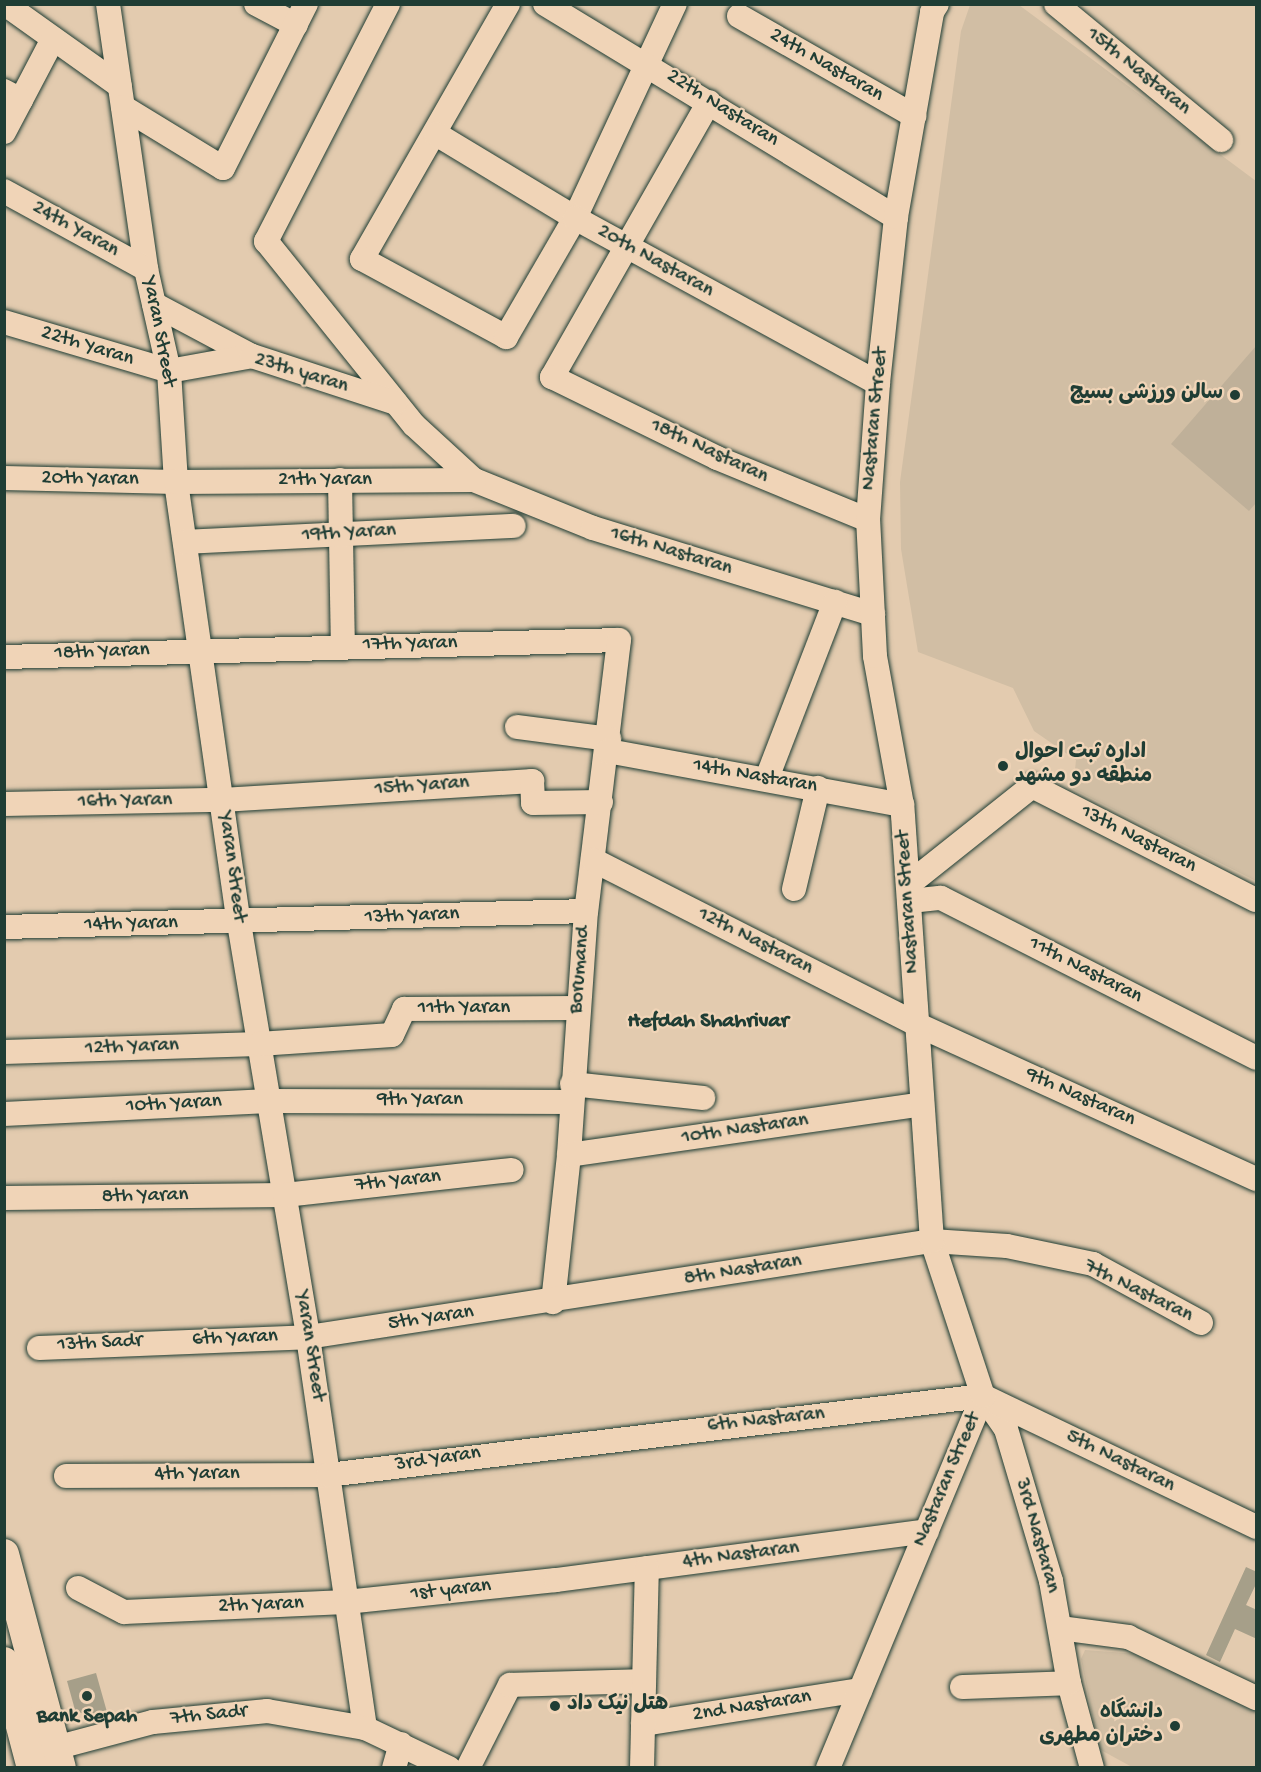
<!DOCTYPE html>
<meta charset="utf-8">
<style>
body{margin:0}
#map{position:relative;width:1261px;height:1772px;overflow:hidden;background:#e3cbaf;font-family:"Gochi Hand","Playpen Sans Arabic",sans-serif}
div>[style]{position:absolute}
.built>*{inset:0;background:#d1bea4}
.green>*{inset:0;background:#bfb099}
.building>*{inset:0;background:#a69f89}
.roads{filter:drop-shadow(0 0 2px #1f3d34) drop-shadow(0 0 2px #1f3d34)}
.minor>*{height:24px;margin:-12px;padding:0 12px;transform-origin:12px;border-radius:12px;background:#f0d4b7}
.major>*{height:30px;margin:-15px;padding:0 15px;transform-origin:15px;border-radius:15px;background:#f0d4b7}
.dots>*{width:16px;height:16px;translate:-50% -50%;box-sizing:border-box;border:3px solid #f0d4b7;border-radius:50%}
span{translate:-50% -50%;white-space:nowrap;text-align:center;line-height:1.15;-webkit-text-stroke:4.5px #f0d4b7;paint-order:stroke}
.street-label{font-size:21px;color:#1f3d34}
.poi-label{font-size:21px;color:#1f3d34;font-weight:700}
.right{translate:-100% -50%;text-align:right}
.left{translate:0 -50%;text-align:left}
.neighbourhood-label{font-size:22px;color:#1f3d34;font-weight:700}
.frame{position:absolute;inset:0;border:6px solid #1f3d34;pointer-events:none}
</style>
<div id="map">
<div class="built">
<div style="clip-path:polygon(970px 5px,1019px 5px,1256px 181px,1256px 881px,1073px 789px,1076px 760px,1034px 731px,1013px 688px,918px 652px,901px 549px,900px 482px,961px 31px)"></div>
<div style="clip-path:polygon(1085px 1650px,1151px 1655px,1256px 1702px,1256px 1767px,1132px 1767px,1099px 1749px,1081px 1659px)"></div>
</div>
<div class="green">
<div style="clip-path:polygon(1256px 346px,1256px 503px,1249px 511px,1171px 444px)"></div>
</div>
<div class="building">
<div style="clip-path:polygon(1246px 1567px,1257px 1572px,1257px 1582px,1246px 1605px,1257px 1610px,1257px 1639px,1235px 1629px,1220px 1662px,1206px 1655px)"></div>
<div style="clip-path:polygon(96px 1673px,107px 1712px,90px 1717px,75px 1710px,67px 1681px)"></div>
</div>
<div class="roads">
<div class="minor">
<div style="left:5px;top:4px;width:141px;rotate:35.5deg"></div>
<div style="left:108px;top:4px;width:268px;rotate:81.8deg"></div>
<div style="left:146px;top:269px;width:105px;rotate:77.3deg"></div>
<div style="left:169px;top:371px;width:111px;rotate:86.4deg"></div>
<div style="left:176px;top:482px;width:445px;rotate:81.9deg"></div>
<div style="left:239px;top:923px;width:420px;rotate:80.5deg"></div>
<div style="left:308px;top:1337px;width:395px;rotate:81.7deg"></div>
<div style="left:256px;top:4px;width:45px;rotate:27.7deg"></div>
<div style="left:388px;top:4px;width:267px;rotate:117.2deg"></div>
<div style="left:266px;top:241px;width:236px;rotate:51.2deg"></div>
<div style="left:414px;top:425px;width:81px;rotate:42.5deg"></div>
<div style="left:474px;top:480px;width:128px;rotate:22deg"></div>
<div style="left:593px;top:528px;width:293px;rotate:17.1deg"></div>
<div style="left:508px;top:4px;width:294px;rotate:119.8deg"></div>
<div style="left:362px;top:259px;width:164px;rotate:28.4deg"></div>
<div style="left:506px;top:337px;width:138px;rotate:-59.9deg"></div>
<div style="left:575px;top:218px;width:236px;rotate:-65deg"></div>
<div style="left:545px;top:4px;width:411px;rotate:31.3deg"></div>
<div style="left:1056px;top:4px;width:214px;rotate:39.5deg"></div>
<div style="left:739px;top:16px;width:202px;rotate:29.7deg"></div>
<div style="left:4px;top:91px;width:19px;rotate:28deg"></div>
<div style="left:21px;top:100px;width:69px;rotate:-62.3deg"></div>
<div style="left:709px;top:102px;width:317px;rotate:119.7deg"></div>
<div style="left:552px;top:377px;width:184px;rotate:26.1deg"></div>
<div style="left:717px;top:458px;width:163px;rotate:22.3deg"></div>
<div style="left:123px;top:107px;width:117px;rotate:31.4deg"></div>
<div style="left:223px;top:168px;width:184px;rotate:-63.2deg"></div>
<div style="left:4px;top:132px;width:36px;rotate:-62deg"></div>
<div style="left:436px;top:134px;width:162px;rotate:31.1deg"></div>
<div style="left:575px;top:218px;width:345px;rotate:28.6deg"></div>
<div style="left:4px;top:191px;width:162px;rotate:28.8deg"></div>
<div style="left:154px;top:304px;width:111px;rotate:28deg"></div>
<div style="left:4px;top:322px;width:172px;rotate:16.5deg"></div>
<div style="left:169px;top:371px;width:84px;rotate:-10.2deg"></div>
<div style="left:252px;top:356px;width:151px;rotate:18.1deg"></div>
<div style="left:4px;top:478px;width:172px;rotate:1.3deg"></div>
<div style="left:176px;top:482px;width:298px;rotate:-0.4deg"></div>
<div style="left:340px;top:480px;width:166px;rotate:89deg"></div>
<div style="left:185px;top:542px;width:329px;rotate:-2.8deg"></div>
<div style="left:4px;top:657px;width:615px;rotate:-1.58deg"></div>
<div style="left:619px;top:640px;width:273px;rotate:96.9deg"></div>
<div style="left:586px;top:911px;width:245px;rotate:94deg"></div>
<div style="left:569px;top:1155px;width:148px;rotate:96.2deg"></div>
<div style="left:517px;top:727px;width:93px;rotate:7.4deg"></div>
<div style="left:608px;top:751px;width:299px;rotate:10.4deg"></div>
<div style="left:767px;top:778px;width:189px;rotate:-68.9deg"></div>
<div style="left:4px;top:804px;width:218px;rotate:-1.1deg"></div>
<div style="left:222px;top:800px;width:311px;rotate:-3.5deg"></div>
<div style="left:532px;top:781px;width:22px;rotate:87deg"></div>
<div style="left:533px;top:803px;width:68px;rotate:-0.8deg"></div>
<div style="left:593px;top:860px;width:362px;rotate:26.9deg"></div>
<div style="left:916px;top:1024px;width:374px;rotate:24.5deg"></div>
<div style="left:909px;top:884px;width:157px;rotate:-38.5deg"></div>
<div style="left:1032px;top:786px;width:251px;rotate:27deg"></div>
<div style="left:794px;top:889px;width:104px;rotate:-76.6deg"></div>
<div style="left:910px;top:901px;width:31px;rotate:-6deg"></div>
<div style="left:941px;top:898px;width:353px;rotate:26.9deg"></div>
<div style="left:4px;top:927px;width:582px;rotate:-1.57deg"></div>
<div style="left:4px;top:1052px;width:255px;rotate:-1.8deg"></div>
<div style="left:259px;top:1044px;width:133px;rotate:-3.9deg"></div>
<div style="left:392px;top:1035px;width:29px;rotate:-65deg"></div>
<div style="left:404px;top:1009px;width:174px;rotate:-0.3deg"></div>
<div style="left:572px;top:1084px;width:132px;rotate:6.1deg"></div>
<div style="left:4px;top:1114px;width:265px;rotate:-2.8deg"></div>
<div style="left:269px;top:1101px;width:302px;rotate:0.2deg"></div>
<div style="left:569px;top:1155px;width:356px;rotate:-8.2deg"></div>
<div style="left:4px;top:1198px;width:281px;rotate:-0.6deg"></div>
<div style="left:285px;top:1195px;width:228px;rotate:-6.3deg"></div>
<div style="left:39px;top:1348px;width:269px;rotate:-2.3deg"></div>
<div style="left:308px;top:1337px;width:631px;rotate:-8.75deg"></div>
<div style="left:932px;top:1241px;width:75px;rotate:3.8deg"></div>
<div style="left:1007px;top:1246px;width:88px;rotate:11.8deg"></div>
<div style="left:1093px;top:1264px;width:123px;rotate:28.6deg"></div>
<div style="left:983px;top:1396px;width:40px;rotate:55.1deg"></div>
<div style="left:1006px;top:1429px;width:159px;rotate:73.5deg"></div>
<div style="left:1051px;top:1581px;width:104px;rotate:80deg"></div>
<div style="left:1069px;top:1683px;width:88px;rotate:74.9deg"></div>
<div style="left:985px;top:1397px;width:301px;rotate:25.6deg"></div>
<div style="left:66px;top:1476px;width:262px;rotate:-0.2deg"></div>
<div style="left:328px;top:1475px;width:660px;rotate:-6.88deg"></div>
<div style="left:78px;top:1588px;width:52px;rotate:27.6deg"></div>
<div style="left:124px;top:1612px;width:222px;rotate:-2.6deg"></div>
<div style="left:346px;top:1602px;width:211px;rotate:-6deg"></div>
<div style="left:556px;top:1580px;width:374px;rotate:-7.5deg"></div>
<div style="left:1060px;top:1628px;width:69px;rotate:7.5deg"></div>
<div style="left:1128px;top:1637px;width:142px;rotate:25.5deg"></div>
<div style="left:962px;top:1687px;width:107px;rotate:-2.1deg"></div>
<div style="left:643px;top:1724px;width:220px;rotate:-8.9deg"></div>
<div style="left:40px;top:1752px;width:117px;rotate:-14.9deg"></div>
<div style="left:153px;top:1722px;width:115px;rotate:-5.5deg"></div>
<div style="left:267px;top:1711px;width:99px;rotate:9.8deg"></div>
<div style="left:365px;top:1728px;width:93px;rotate:25.5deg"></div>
<div style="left:394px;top:1768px;width:25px;rotate:-74deg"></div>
<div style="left:468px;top:1768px;width:93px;rotate:-63.2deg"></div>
<div style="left:510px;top:1685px;width:134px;rotate:-1.7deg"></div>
<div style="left:642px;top:1768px;width:200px;rotate:-88.6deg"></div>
<div style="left:828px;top:1768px;width:403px;rotate:-67.4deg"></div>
<div style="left:983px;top:1396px;width:163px;rotate:-108.2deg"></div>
<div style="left:932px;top:1241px;width:437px;rotate:-93.9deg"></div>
<div style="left:902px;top:805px;width:151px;rotate:-100.3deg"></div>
<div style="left:875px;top:656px;width:136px;rotate:-92.9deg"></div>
<div style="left:868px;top:520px;width:137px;rotate:-85.8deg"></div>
<div style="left:878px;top:383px;width:167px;rotate:-83.8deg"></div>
<div style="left:896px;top:217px;width:208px;rotate:-80deg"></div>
<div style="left:932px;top:12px;width:9px;rotate:-58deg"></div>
</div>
<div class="major">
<div style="left:4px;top:1554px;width:221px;rotate:75.1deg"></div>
<div style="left:4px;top:1662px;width:110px;rotate:75.2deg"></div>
</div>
</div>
<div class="dots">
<div style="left:1235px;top:395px;background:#1f3d34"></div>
<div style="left:1003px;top:766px;background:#1f3d34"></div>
<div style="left:87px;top:1696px;background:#1f3d34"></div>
<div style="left:555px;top:1706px;background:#1f3d34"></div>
<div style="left:1175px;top:1726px;background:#1f3d34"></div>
</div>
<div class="street-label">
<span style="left:826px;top:66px;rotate:30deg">24th Nastaran</span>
<span style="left:1138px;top:72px;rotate:39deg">15th Nastaran</span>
<span style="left:722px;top:109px;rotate:32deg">22th Nastaran</span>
<span style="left:75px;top:230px;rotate:29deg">24th Yaran</span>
<span style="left:655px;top:262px;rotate:29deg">20th Nastaran</span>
<span style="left:158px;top:332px;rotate:79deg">Yaran Street</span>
<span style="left:87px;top:347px;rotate:17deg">22th Yaran</span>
<span style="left:301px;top:374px;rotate:17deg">23th yaran</span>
<span style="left:876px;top:419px;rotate:-85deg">Nastaran Street</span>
<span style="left:709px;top:452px;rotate:25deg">18th Nastaran</span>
<span style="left:90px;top:480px;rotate:1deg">20th Yaran</span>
<span style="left:325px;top:481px">21th Yaran</span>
<span style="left:349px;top:534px;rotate:-3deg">19th Yaran</span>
<span style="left:671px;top:552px;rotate:17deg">16th Nastaran</span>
<span style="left:410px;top:645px;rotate:-1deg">17th Yaran</span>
<span style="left:102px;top:653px;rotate:-2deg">18th Yaran</span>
<span style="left:755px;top:777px;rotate:10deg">14th Nastaran</span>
<span style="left:422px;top:787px;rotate:-4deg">15th Yaran</span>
<span style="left:125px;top:802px;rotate:-1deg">16th Yaran</span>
<span style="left:1138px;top:840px;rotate:27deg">13th Nastaran</span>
<span style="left:231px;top:867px;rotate:82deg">Yaran Street</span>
<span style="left:909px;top:902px;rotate:-94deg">Nastaran Street</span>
<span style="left:412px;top:917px;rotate:-2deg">13th Yaran</span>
<span style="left:131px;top:925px;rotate:-1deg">14th Yaran</span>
<span style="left:755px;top:942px;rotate:27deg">12th Nastaran</span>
<span style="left:581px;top:970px;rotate:-85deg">Borumand</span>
<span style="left:1085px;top:971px;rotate:27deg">11th Nastaran</span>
<span style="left:464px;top:1009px">11th Yaran</span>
<span style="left:132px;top:1048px;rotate:-2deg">12th Yaran</span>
<span style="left:1080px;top:1098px;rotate:24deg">9th Nastaran</span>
<span style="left:420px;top:1101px">9th Yaran</span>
<span style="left:174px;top:1105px;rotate:-3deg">10th Yaran</span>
<span style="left:745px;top:1130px;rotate:-8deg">10th Nastaran</span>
<span style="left:398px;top:1182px;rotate:-6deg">7th Yaran</span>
<span style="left:145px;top:1197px;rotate:-1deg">8th Yaran</span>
<span style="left:743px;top:1271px;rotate:-9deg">8th Nastaran</span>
<span style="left:1138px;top:1292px;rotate:26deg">7th Nastaran</span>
<span style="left:431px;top:1319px;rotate:-8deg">5th Yaran</span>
<span style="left:235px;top:1339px;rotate:-2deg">6th Yaran</span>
<span style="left:100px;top:1344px;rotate:-3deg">13th Sadr</span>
<span style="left:309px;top:1346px;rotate:81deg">Yaran Street</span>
<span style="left:766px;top:1421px;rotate:-6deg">6th Nastaran</span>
<span style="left:438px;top:1460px;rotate:-8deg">3rd Yaran</span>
<span style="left:1120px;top:1462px;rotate:26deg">5th Nastaran</span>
<span style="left:197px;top:1475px">4th Yaran</span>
<span style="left:948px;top:1480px;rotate:-67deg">Nastaran Street</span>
<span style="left:1036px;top:1536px;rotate:74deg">3rd Nastaran</span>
<span style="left:741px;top:1556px;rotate:-7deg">4th Nastaran</span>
<span style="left:451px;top:1591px;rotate:-6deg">1st yaran</span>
<span style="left:261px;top:1606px;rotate:-2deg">2th Yaran</span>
<span style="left:752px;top:1707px;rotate:-9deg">2nd Nastaran</span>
<span style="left:209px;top:1716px;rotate:-6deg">7th Sadr</span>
</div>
<div class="poi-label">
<span class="right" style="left:1223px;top:395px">سالن ورزشی بسیج</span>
<span class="left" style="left:1015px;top:766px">اداره ثبت احوال<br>منطقه دو مشهد</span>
<span class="left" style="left:567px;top:1706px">هتل نیک داد</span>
<span class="right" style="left:1163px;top:1726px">دانشگاه<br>دختران مطهری</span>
<span style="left:87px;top:1718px">Bank Sepah</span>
</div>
<div class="neighbourhood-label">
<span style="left:708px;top:1023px">Hefdah Shahrivar</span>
</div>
<div class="frame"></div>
</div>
